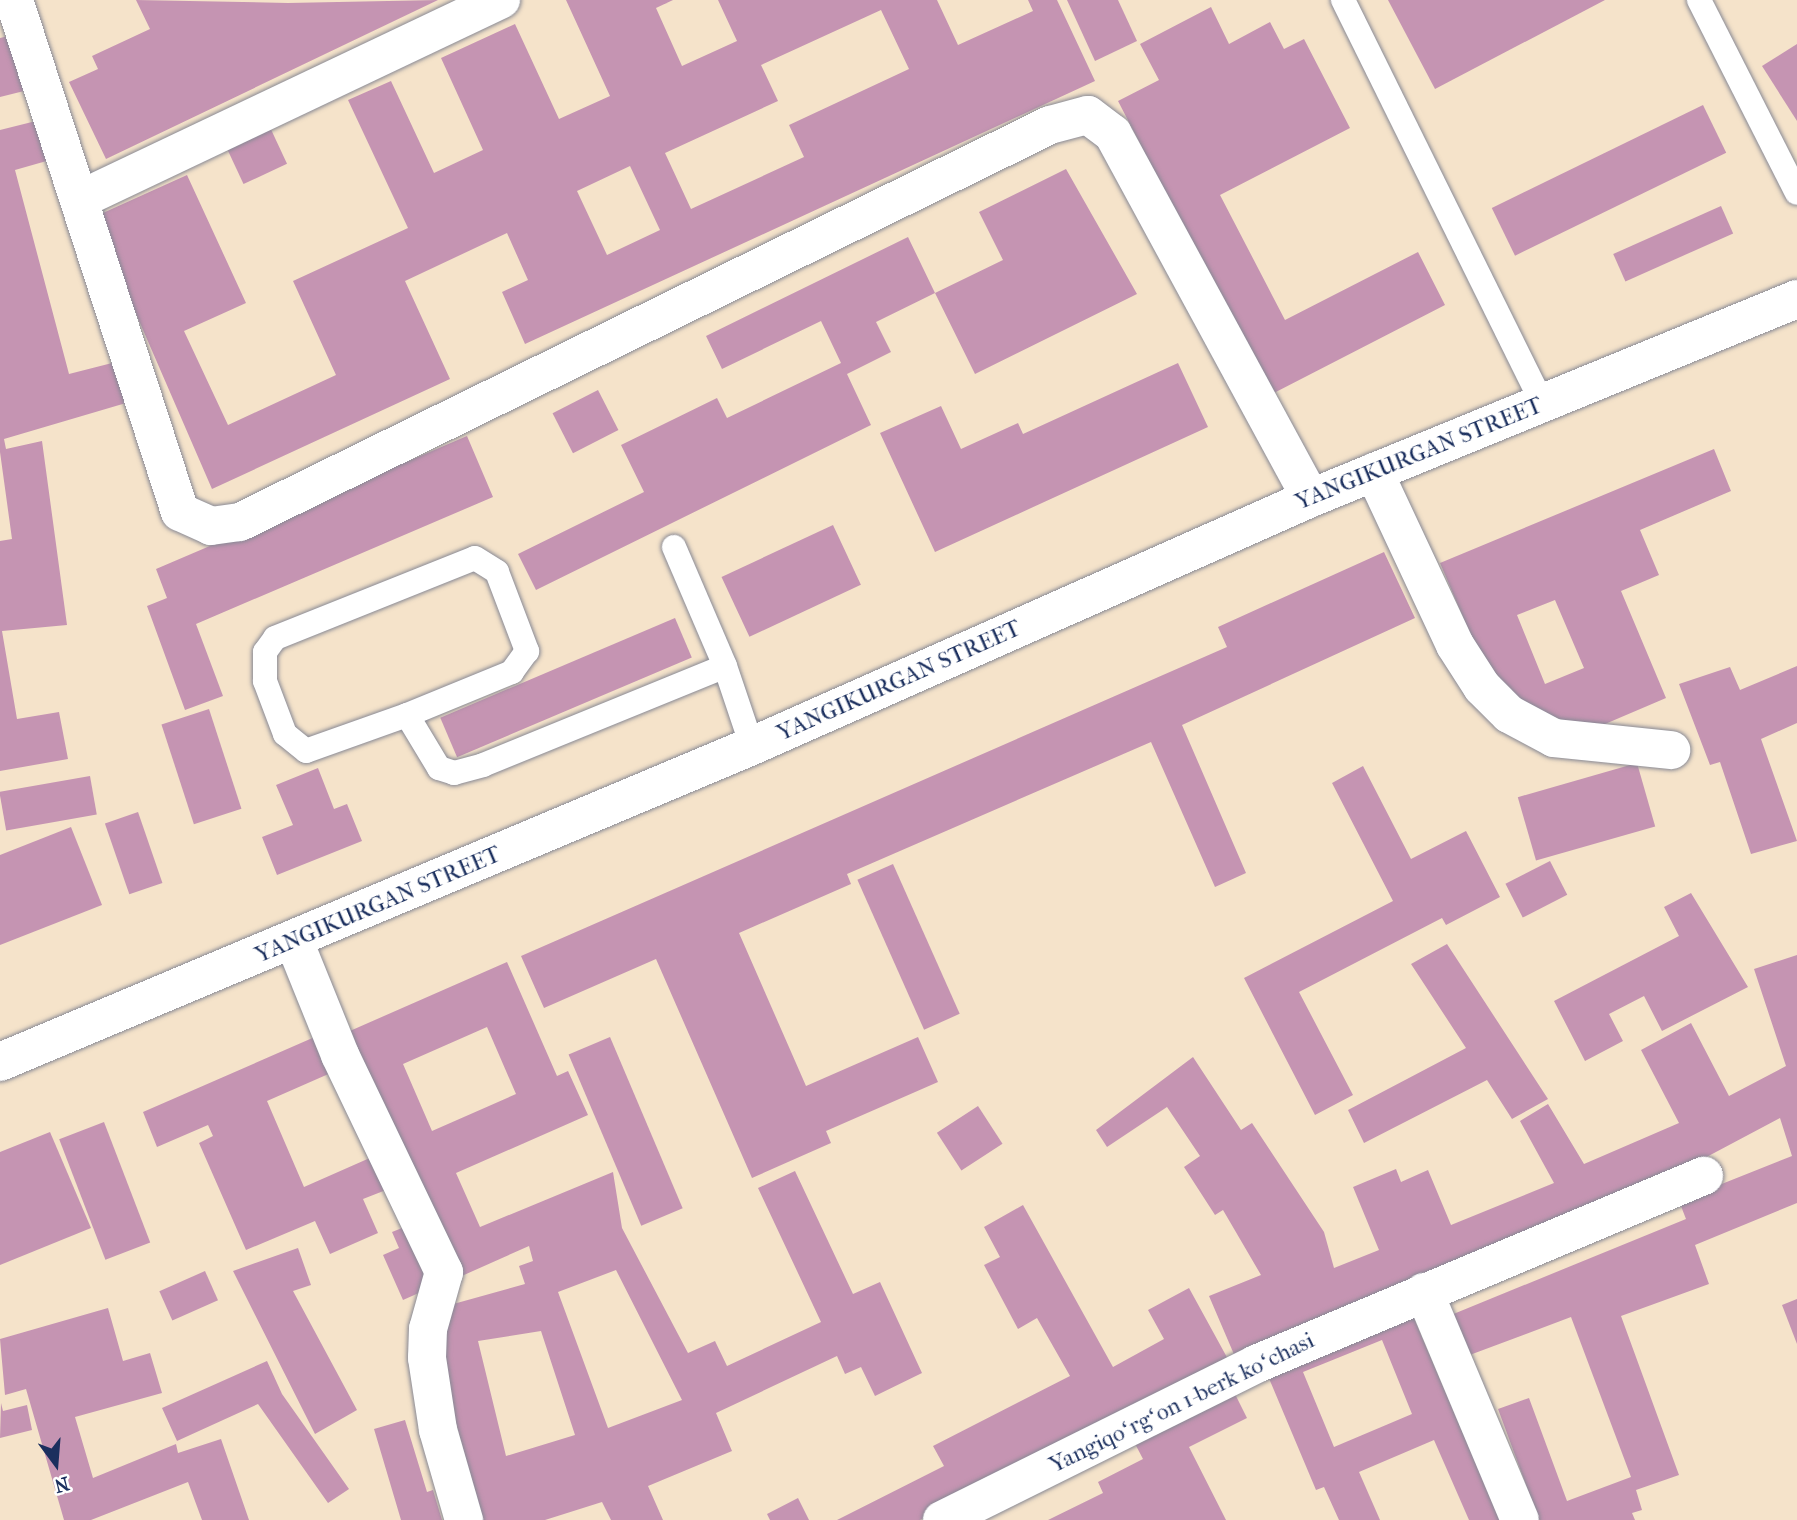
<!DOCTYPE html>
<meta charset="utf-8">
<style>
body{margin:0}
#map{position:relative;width:1797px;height:1520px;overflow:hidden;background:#f5e3ca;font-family:"IM FELL French Canon",serif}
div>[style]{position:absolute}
.building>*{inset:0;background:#c594b2;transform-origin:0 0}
.roads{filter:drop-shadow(0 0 2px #888994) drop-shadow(0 0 2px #888994)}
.service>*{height:24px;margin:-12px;padding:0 12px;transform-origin:12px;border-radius:12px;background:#fff}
.minor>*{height:38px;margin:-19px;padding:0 19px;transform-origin:19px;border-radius:19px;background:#fff}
.tertiary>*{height:38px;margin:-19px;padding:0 19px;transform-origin:19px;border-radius:19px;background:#fff}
span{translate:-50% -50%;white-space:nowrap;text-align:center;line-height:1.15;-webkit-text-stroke:5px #fff;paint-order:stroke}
.street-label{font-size:23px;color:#1b2f5e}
.north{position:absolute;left:21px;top:1429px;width:70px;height:70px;-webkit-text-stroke:5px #fff;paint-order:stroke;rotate:164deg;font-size:19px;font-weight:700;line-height:28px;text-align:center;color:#1b2f5e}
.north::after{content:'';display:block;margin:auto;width:24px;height:32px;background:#1b2f5e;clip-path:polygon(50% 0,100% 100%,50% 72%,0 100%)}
</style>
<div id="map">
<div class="building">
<div style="clip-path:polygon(136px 0,288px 3px,438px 0,106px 159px,69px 82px,98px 69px,92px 56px,150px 29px)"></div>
<div style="clip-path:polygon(evenodd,566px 0,673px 0,656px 8px,682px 66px,737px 41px,718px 0,937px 0,958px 45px,1033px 11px,1028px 0,1057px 0,1095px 81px,525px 344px,502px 292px,528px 280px,507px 233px,405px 281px,450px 379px,212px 489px,94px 217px,187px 175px,246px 303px,184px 331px,228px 425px,336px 375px,293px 281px,408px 228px,348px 100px,391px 81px,434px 173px,483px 150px,441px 58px,515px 24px,559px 119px,610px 96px,566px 0,881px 10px,909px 69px,789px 125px,804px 157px,691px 209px,665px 153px,778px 101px,761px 65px,881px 10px,566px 0,630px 166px,660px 230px,607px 255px,577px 191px,630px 166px)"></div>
<div style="clip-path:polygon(1067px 0,1118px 0,1137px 41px,1095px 61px)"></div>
<div style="clip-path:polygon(1388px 0,1605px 0,1435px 89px)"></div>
<div style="clip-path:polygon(1211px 7px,1229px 44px,1270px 22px,1284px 49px,1304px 39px,1350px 128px,1220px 195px,1285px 320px,1418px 252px,1445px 305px,1270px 395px,1118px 101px,1159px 80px,1140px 44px)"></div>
<div style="clip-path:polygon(13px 35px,28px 90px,0 97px,0 38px)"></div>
<div style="clip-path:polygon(1797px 44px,1797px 121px,1762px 66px)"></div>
<div style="left:1703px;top:105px;width:53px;height:235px;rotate:64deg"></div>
<div style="clip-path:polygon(40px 120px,50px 160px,15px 170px,69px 374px,116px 362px,126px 403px,4px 439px,6px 449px,42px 441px,67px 625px,2px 631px,17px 719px,59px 712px,68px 759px,0 771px,0 541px,12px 539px,0 452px,0 130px)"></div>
<div style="left:268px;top:123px;width:45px;height:48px;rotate:65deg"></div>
<div style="clip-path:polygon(1066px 169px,1137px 294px,975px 374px,935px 293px,1003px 260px,979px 212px)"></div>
<div style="left:1721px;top:206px;width:30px;height:118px;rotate:66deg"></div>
<div style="clip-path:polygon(908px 237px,935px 293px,876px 322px,891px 352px,847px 374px,871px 425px,536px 590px,518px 554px,644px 492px,621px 445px,717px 398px,727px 418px,841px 363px,821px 321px,722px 369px,706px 336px)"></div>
<div style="clip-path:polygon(1178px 363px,1208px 427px,935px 552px,880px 433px,941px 406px,961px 449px,1018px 423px,1023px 434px)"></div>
<div style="left:598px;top:390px;width:45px;height:51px;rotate:63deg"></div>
<div style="clip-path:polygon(467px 436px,493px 497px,196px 624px,223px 696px,185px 710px,147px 606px,167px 598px,156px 569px)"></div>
<div style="clip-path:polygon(evenodd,1714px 449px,1731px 491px,1640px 530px,1659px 575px,1621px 591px,1666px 698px,1591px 730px,1497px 697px,1440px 563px,1714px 449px,1555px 600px,1584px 668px,1545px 684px,1517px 615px,1555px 600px)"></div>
<div style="left:833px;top:525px;width:66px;height:123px;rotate:65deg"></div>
<div style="clip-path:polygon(1384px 552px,1415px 618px,1182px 725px,1246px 873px,1215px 887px,1151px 742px,847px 874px,851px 884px,739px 933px,806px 1086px,918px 1037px,938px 1082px,826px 1131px,831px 1143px,752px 1178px,656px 959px,544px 1008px,521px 956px,1227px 647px,1218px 627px)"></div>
<div style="left:675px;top:618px;width:43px;height:255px;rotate:67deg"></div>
<div style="clip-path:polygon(1797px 666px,1797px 723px,1761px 739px,1797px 841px,1751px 854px,1720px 762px,1710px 765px,1679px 684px,1730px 667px,1740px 690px)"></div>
<div style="left:209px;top:709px;width:105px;height:50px;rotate:72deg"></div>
<div style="left:1637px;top:763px;width:66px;height:124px;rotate:74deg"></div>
<div style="clip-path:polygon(1363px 766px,1411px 859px,1466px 831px,1500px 897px,1446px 925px,1442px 918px,1299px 992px,1353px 1095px,1315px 1115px,1244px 978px,1393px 901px,1332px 783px)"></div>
<div style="clip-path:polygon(318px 768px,334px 809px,347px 804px,362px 841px,277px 875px,262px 837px,293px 825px,276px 785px)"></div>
<div style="left:90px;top:776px;width:39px;height:92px;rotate:80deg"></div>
<div style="left:138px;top:812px;width:75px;height:35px;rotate:71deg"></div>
<div style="clip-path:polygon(71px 827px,102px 905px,0 945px,0 855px)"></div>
<div style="left:1550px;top:861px;width:38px;height:50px;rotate:63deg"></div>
<div style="left:893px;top:864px;width:164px;height:39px;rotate:66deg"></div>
<div style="clip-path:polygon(1691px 893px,1748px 987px,1662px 1031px,1644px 996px,1609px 1014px,1623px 1041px,1585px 1061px,1554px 1001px,1679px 936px,1664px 907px)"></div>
<div style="clip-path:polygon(1447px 944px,1548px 1099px,1512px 1119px,1487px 1080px,1364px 1143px,1348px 1110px,1466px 1048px,1411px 964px)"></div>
<div style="clip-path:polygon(1797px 955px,1797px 1203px,1695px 1245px,1709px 1284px,1621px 1316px,1679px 1475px,1636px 1490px,1642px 1510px,1632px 1513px,1635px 1520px,1539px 1520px,1498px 1409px,1529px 1398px,1567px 1501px,1631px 1477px,1571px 1317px,1467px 1356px,1451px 1315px,1686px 1219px,1679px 1201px,1792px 1156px,1780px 1118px,1699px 1161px,1236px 1359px,1209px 1296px,1261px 1275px,1223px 1210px,1215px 1215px,1184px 1167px,1200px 1156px,1167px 1107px,1107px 1147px,1096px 1130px,1193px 1057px,1241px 1130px,1252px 1123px,1324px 1232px,1334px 1268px,1379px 1250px,1353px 1187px,1396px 1169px,1401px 1182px,1428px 1170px,1451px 1225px,1554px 1183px,1520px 1121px,1548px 1104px,1584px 1164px,1679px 1123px,1641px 1050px,1691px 1023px,1729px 1096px,1786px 1066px,1754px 969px)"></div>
<div style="clip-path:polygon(evenodd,507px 962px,557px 1076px,568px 1071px,588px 1115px,456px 1173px,480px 1227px,613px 1172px,622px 1228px,688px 1353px,715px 1341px,727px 1366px,821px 1322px,758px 1188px,795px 1171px,853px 1294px,880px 1282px,922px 1373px,875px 1396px,861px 1367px,845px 1374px,837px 1356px,716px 1413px,732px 1451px,648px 1486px,663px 1520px,611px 1520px,602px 1502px,545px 1520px,482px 1520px,438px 1355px,439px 1308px,525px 1284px,519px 1266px,533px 1261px,529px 1246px,455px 1279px,343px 1034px,507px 962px,487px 1027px,516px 1094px,432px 1131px,403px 1064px,487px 1027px,507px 962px,616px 1270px,682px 1400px,608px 1428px,558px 1292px,616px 1270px,507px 962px,541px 1331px,575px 1435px,506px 1456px,478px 1341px,541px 1331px)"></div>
<div style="clip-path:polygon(317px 1036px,333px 1072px,267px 1101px,304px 1187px,372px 1157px,386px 1190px,363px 1199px,378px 1233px,330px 1254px,315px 1221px,246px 1250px,199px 1143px,213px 1136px,208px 1125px,157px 1147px,143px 1112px)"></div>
<div style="left:610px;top:1037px;width:186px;height:45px;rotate:67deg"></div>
<div style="left:978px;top:1106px;width:45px;height:49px;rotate:57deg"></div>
<div style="left:104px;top:1122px;width:129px;height:48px;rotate:69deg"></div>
<div style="clip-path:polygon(50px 1132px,91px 1228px,0 1265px,0 1152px)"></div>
<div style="clip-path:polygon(1023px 1205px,1113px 1367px,1164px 1339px,1148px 1310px,1189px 1288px,1229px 1361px,920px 1520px,837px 1520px,944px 1466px,933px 1446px,1070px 1376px,1037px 1318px,1018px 1329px,984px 1265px,1000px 1257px,984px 1227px)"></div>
<div style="clip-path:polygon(412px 1224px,439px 1284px,403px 1300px,383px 1255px,399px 1248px,392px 1232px)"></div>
<div style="clip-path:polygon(298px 1248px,311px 1285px,293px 1291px,357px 1410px,315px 1434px,233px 1271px)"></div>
<div style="left:205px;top:1271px;width:32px;height:50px;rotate:66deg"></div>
<div style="clip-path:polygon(1797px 1299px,1797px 1344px,1782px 1305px)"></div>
<div style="clip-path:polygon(108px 1308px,123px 1361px,150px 1353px,162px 1393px,75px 1417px,93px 1478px,176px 1444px,178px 1453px,221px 1439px,249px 1520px,202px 1520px,188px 1482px,91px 1520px,64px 1520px,26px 1389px,5px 1395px,0 1339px)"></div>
<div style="clip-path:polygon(evenodd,1410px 1309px,1461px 1429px,1505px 1520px,1469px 1520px,1434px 1440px,1359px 1472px,1380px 1520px,1339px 1520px,1324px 1487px,1316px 1490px,1265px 1369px,1410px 1309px,1382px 1340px,1412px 1414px,1334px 1447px,1303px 1372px,1382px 1340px)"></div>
<div style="clip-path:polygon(267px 1361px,282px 1394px,349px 1489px,328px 1503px,258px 1404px,177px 1441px,162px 1408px)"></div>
<div style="clip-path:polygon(1232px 1388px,1247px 1418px,1189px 1447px,1226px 1520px,1048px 1520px,1103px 1493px,1098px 1482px,1143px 1459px,1132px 1438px)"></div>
<div style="clip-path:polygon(1px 1403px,3px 1411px,27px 1405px,32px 1430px,0 1438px)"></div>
<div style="clip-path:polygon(405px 1420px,427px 1492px,433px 1490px,442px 1520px,401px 1520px,374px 1429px)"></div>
<div style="clip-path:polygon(798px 1498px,809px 1520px,770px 1520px,767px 1514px)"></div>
</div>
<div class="roads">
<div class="service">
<div style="left:1343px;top:0;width:449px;rotate:63.7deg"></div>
<div style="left:1699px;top:0;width:216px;rotate:63.1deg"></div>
<div style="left:674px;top:547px;width:129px;rotate:66.8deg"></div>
<div style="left:407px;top:715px;width:107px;rotate:160.4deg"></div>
<div style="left:306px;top:751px;width:27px;rotate:-141deg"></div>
<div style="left:285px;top:734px;width:57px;rotate:-110.7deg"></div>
<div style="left:265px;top:681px;width:29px;rotate:-90deg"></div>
<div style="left:265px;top:652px;width:17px;rotate:-54deg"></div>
<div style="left:275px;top:638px;width:215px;rotate:-21.8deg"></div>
<div style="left:475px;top:558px;width:26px;rotate:32deg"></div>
<div style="left:497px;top:572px;width:85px;rotate:69.2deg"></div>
<div style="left:527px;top:651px;width:26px;rotate:126deg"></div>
<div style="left:512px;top:672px;width:113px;rotate:157.7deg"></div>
<div style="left:407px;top:715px;width:62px;rotate:58.9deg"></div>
<div style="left:439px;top:768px;width:16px;rotate:18deg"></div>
<div style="left:454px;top:773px;width:30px;rotate:-15deg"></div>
<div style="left:483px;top:765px;width:261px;rotate:-22.2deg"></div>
<div style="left:725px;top:666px;width:84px;rotate:71.4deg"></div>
</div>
<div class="minor">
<div style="left:14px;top:0;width:538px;rotate:72.04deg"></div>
<div style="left:180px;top:512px;width:34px;rotate:24deg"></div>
<div style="left:211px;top:526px;width:29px;rotate:-8deg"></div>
<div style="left:240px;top:522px;width:902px;rotate:-26.11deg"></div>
<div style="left:1050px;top:125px;width:39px;rotate:-15deg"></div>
<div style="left:1088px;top:115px;width:31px;rotate:37deg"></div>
<div style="left:1113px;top:134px;width:414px;rotate:61.5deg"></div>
<div style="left:81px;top:199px;width:465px;rotate:-25.4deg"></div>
<div style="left:1374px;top:472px;width:191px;rotate:64.9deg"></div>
<div style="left:1455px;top:645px;width:50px;rotate:57.3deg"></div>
<div style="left:1482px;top:687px;width:38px;rotate:45deg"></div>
<div style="left:1509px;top:714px;width:51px;rotate:28.1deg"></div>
<div style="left:1554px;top:738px;width:118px;rotate:5.9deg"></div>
<div style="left:294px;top:941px;width:123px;rotate:68deg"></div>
<div style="left:340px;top:1055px;width:241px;rotate:64.4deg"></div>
<div style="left:444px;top:1272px;width:59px;rotate:105.7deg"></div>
<div style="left:428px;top:1329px;width:29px;rotate:92deg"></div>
<div style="left:427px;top:1358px;width:73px;rotate:81.3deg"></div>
<div style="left:438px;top:1430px;width:94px;rotate:73.9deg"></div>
<div style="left:1424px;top:1292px;width:247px;rotate:67.2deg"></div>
<div style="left:942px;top:1520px;width:351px;rotate:-26.4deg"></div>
<div style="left:1256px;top:1364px;width:486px;rotate:-22.8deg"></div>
</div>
<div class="tertiary">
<div style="left:0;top:1062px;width:816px;rotate:-22.79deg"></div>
<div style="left:752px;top:746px;width:612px;rotate:-23.92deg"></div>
<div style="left:1311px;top:498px;width:525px;rotate:-22.27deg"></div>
</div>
</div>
<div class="street-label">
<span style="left:1419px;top:454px;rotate:-22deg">YANGIKURGAN STREET</span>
<span style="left:899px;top:681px;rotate:-24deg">YANGIKURGAN STREET</span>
<span style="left:378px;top:905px;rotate:-23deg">YANGIKURGAN STREET</span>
<span style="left:1182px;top:1403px;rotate:-26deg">Yangiqoʻrgʻon 1-berk koʻchasi</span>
</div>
<div class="north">N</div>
</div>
